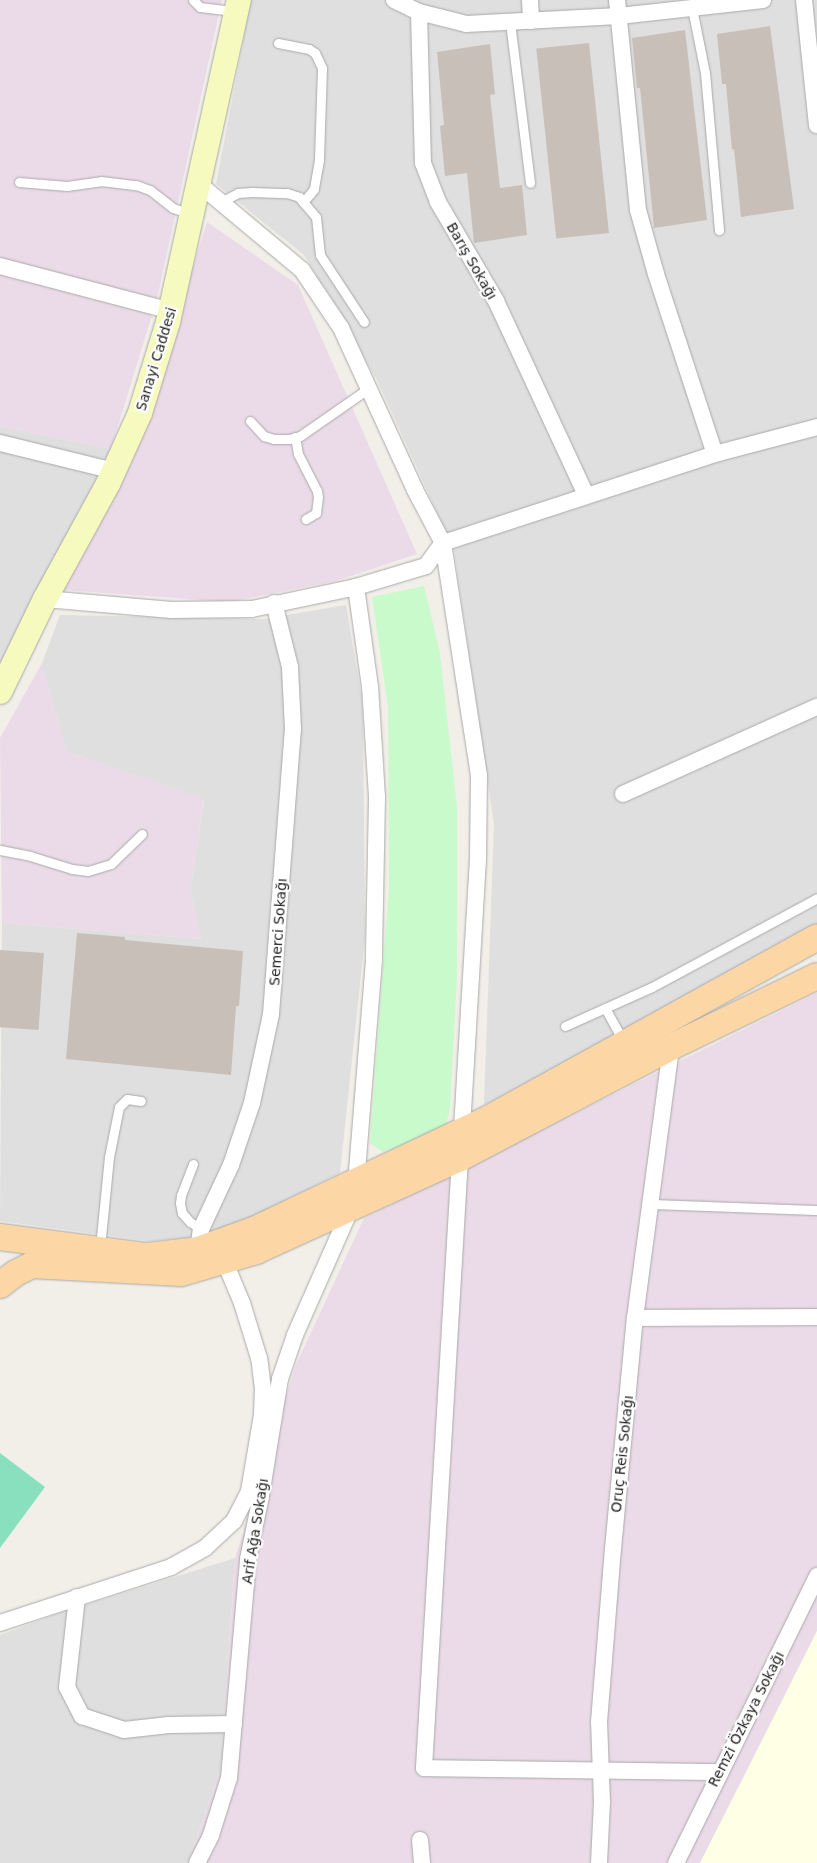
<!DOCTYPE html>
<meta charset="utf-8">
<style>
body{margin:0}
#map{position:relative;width:817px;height:1863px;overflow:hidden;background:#f2efe9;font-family:"DejaVu Sans",sans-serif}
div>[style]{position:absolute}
.residential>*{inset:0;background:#e0dfdf}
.industrial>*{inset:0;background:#ebdbe8}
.education>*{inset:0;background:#ffffe5}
.park>*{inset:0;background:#c8facc}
.pitch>*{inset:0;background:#88e0be}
.building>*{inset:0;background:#c7bfb8;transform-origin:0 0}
.roads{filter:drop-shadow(0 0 1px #a9a9a9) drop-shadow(0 0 1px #a9a9a9)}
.service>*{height:9px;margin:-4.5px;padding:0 4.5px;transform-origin:4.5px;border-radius:4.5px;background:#fff}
.minor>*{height:16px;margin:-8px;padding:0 8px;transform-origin:8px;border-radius:8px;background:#fff}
.secondary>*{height:24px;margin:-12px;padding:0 12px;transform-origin:12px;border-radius:12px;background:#f7fabf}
.primary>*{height:26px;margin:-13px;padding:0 13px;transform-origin:13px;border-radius:13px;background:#fcd6a4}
span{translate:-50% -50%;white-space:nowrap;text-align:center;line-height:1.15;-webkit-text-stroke:4.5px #fff;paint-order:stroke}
.street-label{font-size:14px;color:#222}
</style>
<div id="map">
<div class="residential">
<div style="clip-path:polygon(251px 0,817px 0,817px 928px,484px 1105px,494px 825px,454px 550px,377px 380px,304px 255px,216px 184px)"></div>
<div style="clip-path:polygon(0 426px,111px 449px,0 673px)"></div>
<div style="clip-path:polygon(346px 605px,363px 705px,365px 937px,340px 1173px,215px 1235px,149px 1241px,0 1221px,2px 923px,201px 939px,190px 891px,204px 800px,66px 751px,42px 663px,60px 615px,263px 619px)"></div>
<div style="clip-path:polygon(235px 1558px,221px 1768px,188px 1863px,0 1863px,0 1635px,54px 1615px)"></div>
</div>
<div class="industrial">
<div style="clip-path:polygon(0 0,222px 0,157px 299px,111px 449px,0 426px)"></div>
<div style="clip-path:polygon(207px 222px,298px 285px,417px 554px,336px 581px,230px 602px,63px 590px,175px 325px)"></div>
<div style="clip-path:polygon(42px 663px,66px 751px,204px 799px,190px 891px,201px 939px,2px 923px,0 738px)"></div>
<div style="clip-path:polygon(817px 993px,817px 1631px,700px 1863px,188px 1863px,221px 1768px,235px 1558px,295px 1367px,364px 1218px)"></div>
</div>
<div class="education">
<div style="clip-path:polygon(817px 1631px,817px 1863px,700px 1863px,772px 1721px)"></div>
</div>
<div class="park">
<div style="clip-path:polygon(424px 586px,440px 653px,457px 807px,457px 978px,450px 1108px,446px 1125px,431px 1135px,383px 1152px,370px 1143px,389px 886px,388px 707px,372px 597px)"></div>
</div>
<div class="pitch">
<div style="clip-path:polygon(0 1453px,45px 1487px,0 1548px)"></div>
</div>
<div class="building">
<div style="clip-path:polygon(770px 26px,794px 209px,741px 217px,734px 149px,732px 150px,726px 84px,722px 84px,717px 34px)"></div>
<div style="clip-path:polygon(685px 30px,707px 220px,654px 228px,640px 88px,637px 88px,632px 38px)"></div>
<div style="left:589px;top:43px;width:191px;height:53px;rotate:84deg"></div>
<div style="clip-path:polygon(490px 44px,495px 94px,490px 95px,500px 188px,522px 185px,527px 235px,474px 243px,467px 173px,445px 176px,440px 126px,444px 125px,437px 52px)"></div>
<div style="clip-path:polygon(77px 933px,125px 937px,125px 940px,243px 951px,239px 1006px,236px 1006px,231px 1075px,66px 1059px)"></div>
<div style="left:0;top:950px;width:44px;height:77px;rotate:4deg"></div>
</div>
<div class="roads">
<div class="service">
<div style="left:193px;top:0;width:10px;rotate:45deg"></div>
<div style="left:200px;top:7px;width:34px;rotate:7deg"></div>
<div style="left:692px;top:8px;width:66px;rotate:78.7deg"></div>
<div style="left:705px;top:73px;width:158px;rotate:84.9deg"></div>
<div style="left:510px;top:22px;width:162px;rotate:82.9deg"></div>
<div style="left:278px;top:43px;width:32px;rotate:11deg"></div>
<div style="left:309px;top:49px;width:7px;rotate:34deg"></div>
<div style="left:315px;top:53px;width:17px;rotate:65deg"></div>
<div style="left:322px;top:68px;width:92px;rotate:91.9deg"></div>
<div style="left:319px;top:160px;width:29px;rotate:100deg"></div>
<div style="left:314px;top:189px;width:17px;rotate:130deg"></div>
<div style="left:19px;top:182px;width:48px;rotate:4.8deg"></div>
<div style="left:67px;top:186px;width:34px;rotate:-8deg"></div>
<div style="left:101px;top:181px;width:35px;rotate:7deg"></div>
<div style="left:136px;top:185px;width:15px;rotate:20deg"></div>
<div style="left:150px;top:190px;width:29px;rotate:38deg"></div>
<div style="left:173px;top:208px;width:18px;rotate:19deg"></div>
<div style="left:221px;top:202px;width:19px;rotate:-28deg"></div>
<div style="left:238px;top:193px;width:14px;rotate:-4deg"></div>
<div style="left:252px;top:192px;width:35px;rotate:2deg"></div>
<div style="left:287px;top:193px;width:13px;rotate:18deg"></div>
<div style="left:299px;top:197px;width:26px;rotate:50deg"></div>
<div style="left:316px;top:217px;width:38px;rotate:84deg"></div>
<div style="left:320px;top:255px;width:80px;rotate:56.7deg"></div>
<div style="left:250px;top:421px;width:21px;rotate:47deg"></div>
<div style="left:264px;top:436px;width:10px;rotate:17deg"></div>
<div style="left:274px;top:439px;width:15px"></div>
<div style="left:289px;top:439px;width:11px;rotate:-15deg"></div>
<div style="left:300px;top:436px;width:84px;rotate:-34.8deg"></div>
<div style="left:295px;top:437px;width:17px;rotate:80deg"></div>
<div style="left:298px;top:454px;width:42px;rotate:62.8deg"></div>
<div style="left:317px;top:491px;width:6px;rotate:81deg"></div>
<div style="left:318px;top:497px;width:16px;rotate:97deg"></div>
<div style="left:316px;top:513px;width:12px;rotate:149deg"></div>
<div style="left:0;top:850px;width:31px;rotate:11deg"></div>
<div style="left:30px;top:856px;width:44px;rotate:17.2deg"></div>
<div style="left:72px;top:869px;width:16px;rotate:7deg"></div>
<div style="left:88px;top:871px;width:24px;rotate:-17deg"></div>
<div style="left:111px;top:864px;width:43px;rotate:-44.1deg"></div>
<div style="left:605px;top:1008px;width:38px;rotate:61deg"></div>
<div style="left:565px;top:1026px;width:95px;rotate:-24.1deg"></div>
<div style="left:652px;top:987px;width:187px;rotate:-28.3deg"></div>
<div style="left:193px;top:1164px;width:33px;rotate:111deg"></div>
<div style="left:181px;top:1195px;width:8px;rotate:97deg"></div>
<div style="left:180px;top:1203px;width:10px;rotate:79deg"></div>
<div style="left:182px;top:1213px;width:12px;rotate:48deg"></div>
<div style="left:190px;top:1222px;width:13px;rotate:32deg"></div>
<div style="left:650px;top:1204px;width:167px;rotate:2.1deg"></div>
<div style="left:100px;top:1247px;width:90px;rotate:-84.3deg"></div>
<div style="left:109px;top:1157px;width:51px;rotate:-78.7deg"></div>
<div style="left:119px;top:1107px;width:11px;rotate:-45deg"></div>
<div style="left:127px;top:1099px;width:14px;rotate:8deg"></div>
</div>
<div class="minor">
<div style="left:394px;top:0;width:28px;rotate:26deg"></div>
<div style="left:419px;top:12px;width:49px;rotate:14.3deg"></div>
<div style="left:466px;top:24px;width:153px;rotate:-3deg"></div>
<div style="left:619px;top:16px;width:145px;rotate:-6.3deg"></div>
<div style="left:530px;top:0;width:21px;rotate:87deg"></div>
<div style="left:617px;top:0;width:211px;rotate:84.3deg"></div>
<div style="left:638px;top:210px;width:66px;rotate:74.3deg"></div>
<div style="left:656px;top:274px;width:189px;rotate:71.9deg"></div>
<div style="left:804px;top:0;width:126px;rotate:84.1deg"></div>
<div style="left:419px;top:12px;width:151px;rotate:88.5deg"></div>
<div style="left:423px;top:163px;width:42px;rotate:69deg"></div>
<div style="left:438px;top:202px;width:115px;rotate:59.6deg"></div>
<div style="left:496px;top:301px;width:214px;rotate:65.1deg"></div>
<div style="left:199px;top:184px;width:134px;rotate:39.9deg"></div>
<div style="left:302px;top:270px;width:70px;rotate:56.1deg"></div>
<div style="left:341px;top:328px;width:178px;rotate:65.4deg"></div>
<div style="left:415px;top:490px;width:60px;rotate:62.2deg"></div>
<div style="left:443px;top:543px;width:235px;rotate:81.2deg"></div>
<div style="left:479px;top:775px;width:84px;rotate:90.7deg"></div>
<div style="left:478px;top:859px;width:272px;rotate:93.4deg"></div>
<div style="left:0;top:266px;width:177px;rotate:14.7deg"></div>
<div style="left:0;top:443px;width:117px;rotate:13.8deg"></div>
<div style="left:356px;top:587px;width:100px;rotate:82deg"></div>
<div style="left:370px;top:686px;width:111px;rotate:86.4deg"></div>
<div style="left:377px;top:797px;width:163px;rotate:91.1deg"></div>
<div style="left:374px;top:960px;width:223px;rotate:94.6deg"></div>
<div style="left:45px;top:599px;width:127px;rotate:5deg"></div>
<div style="left:172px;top:610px;width:80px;rotate:-0.7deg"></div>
<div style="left:252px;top:609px;width:106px;rotate:-11.9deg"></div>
<div style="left:356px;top:587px;width:73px;rotate:-16.7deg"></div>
<div style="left:426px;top:566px;width:29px;rotate:-54deg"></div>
<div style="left:443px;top:543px;width:286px;rotate:-18.1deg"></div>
<div style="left:715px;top:454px;width:106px;rotate:-14.8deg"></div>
<div style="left:623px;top:794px;width:213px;rotate:-24.2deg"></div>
<div style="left:460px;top:1158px;width:611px;rotate:93.38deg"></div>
<div style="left:424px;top:1768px;width:295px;rotate:0.8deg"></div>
<div style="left:198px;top:1250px;width:21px;rotate:-82deg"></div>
<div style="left:201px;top:1229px;width:71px;rotate:-64.9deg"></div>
<div style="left:231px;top:1165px;width:65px;rotate:-71.3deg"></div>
<div style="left:252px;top:1103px;width:91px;rotate:-77.9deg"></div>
<div style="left:271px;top:1014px;width:286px;rotate:-85.6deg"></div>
<div style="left:293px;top:729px;width:62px;rotate:-92.8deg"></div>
<div style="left:290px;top:667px;width:66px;rotate:-104deg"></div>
<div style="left:635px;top:1318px;width:182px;rotate:-0.3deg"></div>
<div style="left:77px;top:1597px;width:91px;rotate:96.3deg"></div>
<div style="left:67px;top:1687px;width:33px;rotate:63deg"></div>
<div style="left:82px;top:1716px;width:44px;rotate:18.4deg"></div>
<div style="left:124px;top:1730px;width:45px;rotate:-6.3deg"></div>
<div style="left:169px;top:1725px;width:65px;rotate:-0.9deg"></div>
<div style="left:0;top:1623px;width:180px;rotate:-18.1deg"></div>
<div style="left:171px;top:1567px;width:39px;rotate:-29deg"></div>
<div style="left:205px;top:1548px;width:40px;rotate:-43deg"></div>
<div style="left:234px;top:1521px;width:34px;rotate:-63deg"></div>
<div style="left:249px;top:1491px;width:77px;rotate:-80.3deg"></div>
<div style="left:262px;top:1415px;width:26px;rotate:-88deg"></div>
<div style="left:263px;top:1389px;width:31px;rotate:-97deg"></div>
<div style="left:259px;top:1358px;width:58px;rotate:-107.2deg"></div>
<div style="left:242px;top:1303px;width:47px;rotate:-112.7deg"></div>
<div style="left:420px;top:1840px;width:23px;rotate:85deg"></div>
<div style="left:197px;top:1863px;width:31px;rotate:-63deg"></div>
<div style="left:211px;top:1835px;width:60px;rotate:-72.5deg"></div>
<div style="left:229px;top:1778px;width:220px;rotate:-85deg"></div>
<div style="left:248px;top:1559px;width:64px;rotate:-78.3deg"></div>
<div style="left:261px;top:1496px;width:119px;rotate:-80.8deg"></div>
<div style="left:280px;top:1379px;width:46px;rotate:-71.2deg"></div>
<div style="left:295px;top:1335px;width:139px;rotate:-66.2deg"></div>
<div style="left:599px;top:1863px;width:61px;rotate:-87.2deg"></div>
<div style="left:602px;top:1802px;width:80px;rotate:-92.1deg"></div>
<div style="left:599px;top:1722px;width:174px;rotate:-85.4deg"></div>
<div style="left:613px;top:1549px;width:232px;rotate:-84.6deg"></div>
<div style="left:635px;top:1318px;width:273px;rotate:-82.4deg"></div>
<div style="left:676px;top:1863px;width:320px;rotate:-63.8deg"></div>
</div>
<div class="secondary">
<div style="left:0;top:692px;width:103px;rotate:-64.2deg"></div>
<div style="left:45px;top:599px;width:131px;rotate:-61.3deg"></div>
<div style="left:108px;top:484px;width:78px;rotate:-65.7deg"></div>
<div style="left:140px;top:413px;width:95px;rotate:-72.9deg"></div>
<div style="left:168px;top:322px;width:330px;rotate:-77.6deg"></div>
</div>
<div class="primary">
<div style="left:0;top:1237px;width:148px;rotate:7.4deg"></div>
<div style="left:147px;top:1256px;width:51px;rotate:-6.7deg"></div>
<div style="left:198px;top:1250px;width:59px;rotate:-19.7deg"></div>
<div style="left:254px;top:1230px;width:257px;rotate:-25.4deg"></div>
<div style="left:486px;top:1120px;width:378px;rotate:-28.9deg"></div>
<div style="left:0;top:1285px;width:20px;rotate:-37deg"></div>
<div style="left:16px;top:1273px;width:18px;rotate:-27deg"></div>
<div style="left:32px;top:1265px;width:149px;rotate:3.1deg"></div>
<div style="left:181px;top:1273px;width:78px;rotate:-16.3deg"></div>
<div style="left:256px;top:1251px;width:224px;rotate:-24.5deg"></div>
<div style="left:460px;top:1158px;width:238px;rotate:-27.7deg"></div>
<div style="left:671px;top:1047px;width:162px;rotate:-25.9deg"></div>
</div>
</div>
<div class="street-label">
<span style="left:472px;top:261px;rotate:60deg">Barış Sokağı</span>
<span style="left:156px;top:359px;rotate:-73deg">Sanayi Caddesi</span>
<span style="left:278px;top:932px;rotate:-86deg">Semerci Sokağı</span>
<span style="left:622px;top:1454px;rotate:-84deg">Oruç Reis Sokağı</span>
<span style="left:255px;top:1531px;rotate:-81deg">Arif Ağa Sokağı</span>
<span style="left:746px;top:1719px;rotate:-63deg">Remzi Özkaya Sokağı</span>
</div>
</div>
